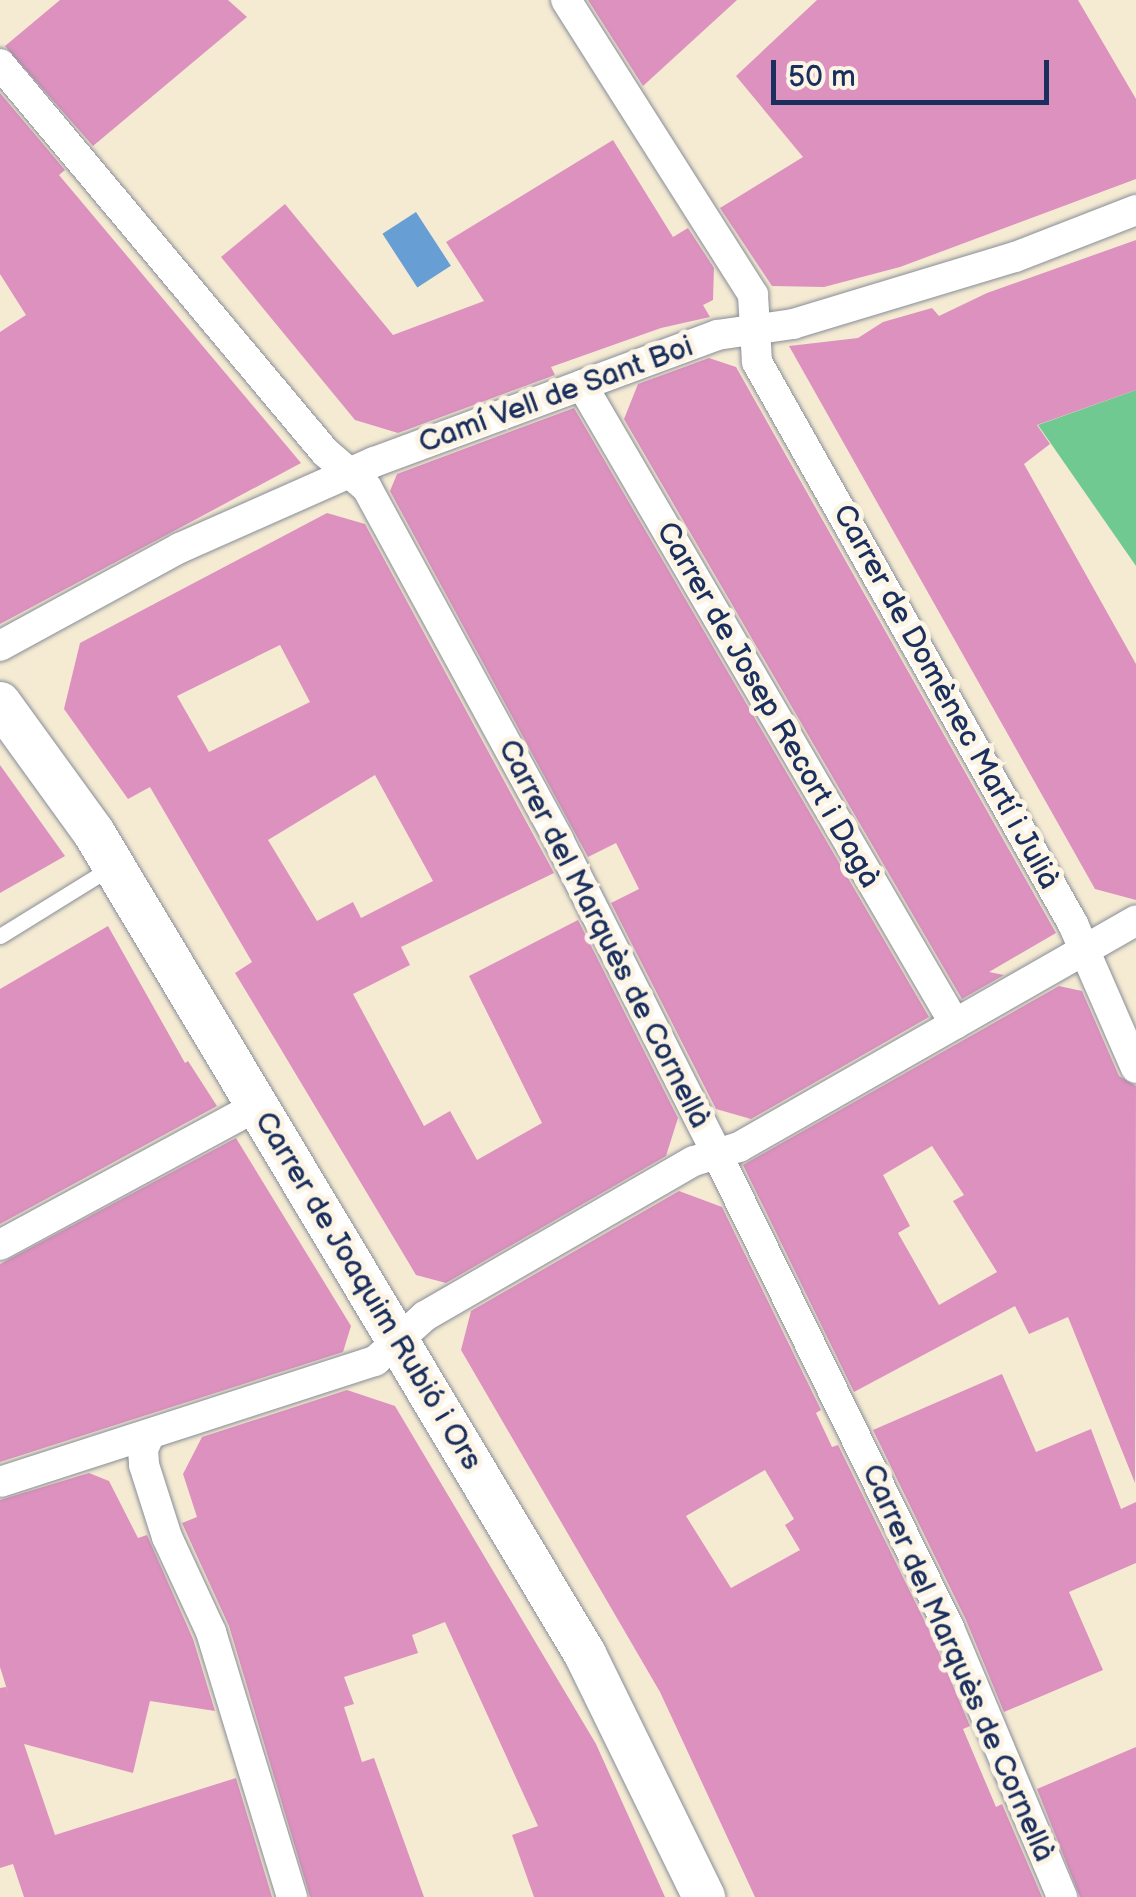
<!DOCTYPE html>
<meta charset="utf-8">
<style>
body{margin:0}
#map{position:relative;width:1136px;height:1897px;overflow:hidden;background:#f5ebd3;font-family:"Balsamiq Sans",sans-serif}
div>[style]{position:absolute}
.green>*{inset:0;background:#70c990}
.water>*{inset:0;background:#679fd5;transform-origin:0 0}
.building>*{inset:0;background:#dd91bf}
.roads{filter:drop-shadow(0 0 2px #888d98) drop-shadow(0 0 2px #888d98)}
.lane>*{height:15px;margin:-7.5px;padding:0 7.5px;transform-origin:7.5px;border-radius:7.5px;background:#fff}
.street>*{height:30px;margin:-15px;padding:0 15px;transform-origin:15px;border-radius:15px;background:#fff}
.secondary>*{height:42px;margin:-21px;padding:0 21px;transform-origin:21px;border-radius:21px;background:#fff}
span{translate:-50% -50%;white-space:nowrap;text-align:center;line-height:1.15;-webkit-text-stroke:10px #fcf5e5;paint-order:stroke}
.street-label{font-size:30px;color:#1b2f5e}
.scale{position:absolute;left:771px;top:60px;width:278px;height:45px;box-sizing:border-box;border:5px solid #1b2f5e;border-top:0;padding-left:12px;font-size:30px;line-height:35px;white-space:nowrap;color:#1b2f5e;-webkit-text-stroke:8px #fcf5e5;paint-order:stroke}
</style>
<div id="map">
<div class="green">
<div style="clip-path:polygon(1136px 390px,1136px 566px,1038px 425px)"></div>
</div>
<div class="water">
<div style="left:416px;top:212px;width:64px;height:40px;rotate:57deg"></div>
</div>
<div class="building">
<div style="clip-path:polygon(60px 0,228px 0,247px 17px,93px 146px,5px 46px)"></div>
<div style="clip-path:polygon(588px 0,737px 0,643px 86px)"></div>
<div style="clip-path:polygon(817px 0,1078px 0,1136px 99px,1136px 179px,900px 267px,824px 287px,772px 286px,720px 208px,803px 157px,736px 76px)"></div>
<div style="clip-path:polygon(0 93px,65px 170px,59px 175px,301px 463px,0 624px,0 332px,26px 315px,0 274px)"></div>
<div style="clip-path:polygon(613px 140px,673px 237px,688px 228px,714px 268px,713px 300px,703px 305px,710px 317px,661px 328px,551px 367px,555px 375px,398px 433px,355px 420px,221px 257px,285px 204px,393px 335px,484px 301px,446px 242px)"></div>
<div style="clip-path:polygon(1136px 240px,1136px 390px,1037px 425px,1050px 444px,1024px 464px,1136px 664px,1136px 900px,1095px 889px,789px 346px,858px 338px,883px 322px,932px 308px,939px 316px,987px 293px)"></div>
<div style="clip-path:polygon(709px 358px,736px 367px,1056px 933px,989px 972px,1004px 975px,962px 999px,624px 419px,638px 384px)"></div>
<div style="clip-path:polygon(574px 408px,929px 1017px,751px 1119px,716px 1109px,611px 903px,639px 889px,616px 843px,588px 857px,390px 491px,397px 474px)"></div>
<div style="clip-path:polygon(evenodd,327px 513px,365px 524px,554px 873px,401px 947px,410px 965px,353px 994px,424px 1126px,450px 1111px,477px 1160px,542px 1123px,469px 976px,578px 920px,678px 1118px,666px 1156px,446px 1283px,416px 1275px,279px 1046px,235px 973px,252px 962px,150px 787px,128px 799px,64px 709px,80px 643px,327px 513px,280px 645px,310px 702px,209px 752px,177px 696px,280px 645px,327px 513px,375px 775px,433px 881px,361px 918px,353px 902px,317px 921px,268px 840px,375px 775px)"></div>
<div style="clip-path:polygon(0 765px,65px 856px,0 893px)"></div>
<div style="clip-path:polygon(108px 926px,185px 1063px,188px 1061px,217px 1106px,0 1224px,0 989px)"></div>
<div style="clip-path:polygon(evenodd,1059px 986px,1082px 991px,1119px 1076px,1136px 1086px,1135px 1483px,1068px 1317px,1029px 1334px,1015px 1306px,854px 1392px,743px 1165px,1059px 986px,932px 1146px,964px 1195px,953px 1201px,997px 1272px,939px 1305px,898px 1233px,910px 1226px,883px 1175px,932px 1146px)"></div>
<div style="clip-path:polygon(236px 1138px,351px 1326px,343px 1352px,0 1462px,0 1264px)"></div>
<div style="clip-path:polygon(evenodd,679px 1191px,722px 1207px,821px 1410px,816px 1413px,832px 1447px,838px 1445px,932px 1636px,970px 1726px,963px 1729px,996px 1807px,1002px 1804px,1042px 1897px,755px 1897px,660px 1692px,461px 1350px,471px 1311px,679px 1191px,765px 1470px,794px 1519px,785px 1525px,800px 1550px,731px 1588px,686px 1516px,765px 1470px)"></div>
<div style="clip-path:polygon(1002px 1374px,1036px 1452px,1091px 1429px,1121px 1509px,1136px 1502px,1136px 1563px,1069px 1592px,1103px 1670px,1004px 1712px,966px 1620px,873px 1430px)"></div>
<div style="clip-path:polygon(347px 1390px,395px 1406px,596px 1744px,665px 1897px,534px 1897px,512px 1835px,538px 1826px,445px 1622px,412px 1635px,418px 1653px,344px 1677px,354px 1704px,344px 1707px,362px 1762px,374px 1758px,424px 1897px,310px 1897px,229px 1626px,182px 1523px,197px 1517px,183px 1474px,202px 1437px)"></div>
<div style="clip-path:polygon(89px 1473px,109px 1481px,138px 1538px,147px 1535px,193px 1639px,215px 1711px,150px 1701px,133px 1773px,24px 1744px,55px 1835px,236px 1778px,272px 1897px,24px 1897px,13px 1864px,0 1868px,0 1688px,6px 1687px,9px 1696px,0 1667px,0 1500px)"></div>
<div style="clip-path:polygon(1136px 1747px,1136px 1897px,1080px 1897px,1037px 1789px)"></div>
</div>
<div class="roads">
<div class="lane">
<div style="left:0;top:936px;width:129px;rotate:-31.7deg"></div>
</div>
<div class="street">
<div style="left:566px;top:0;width:349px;rotate:57.6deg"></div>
<div style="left:753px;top:295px;width:67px;rotate:86.6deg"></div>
<div style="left:757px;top:362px;width:645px;rotate:60.65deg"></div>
<div style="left:1073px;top:924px;width:157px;rotate:66.4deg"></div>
<div style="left:0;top:64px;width:506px;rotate:50.05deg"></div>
<div style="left:325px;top:452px;width:55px;rotate:40.6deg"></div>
<div style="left:367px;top:488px;width:400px;rotate:61.4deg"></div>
<div style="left:558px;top:839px;width:353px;rotate:63.2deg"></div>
<div style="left:717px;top:1154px;width:528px;rotate:63.92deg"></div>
<div style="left:949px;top:1628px;width:292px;rotate:67.2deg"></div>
<div style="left:582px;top:385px;width:740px;rotate:59.73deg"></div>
<div style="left:0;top:646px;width:205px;rotate:-28.6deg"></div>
<div style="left:180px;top:548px;width:212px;rotate:-23.9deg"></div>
<div style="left:374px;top:462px;width:366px;rotate:-20.3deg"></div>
<div style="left:717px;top:335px;width:77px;rotate:-8.2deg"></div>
<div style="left:793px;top:324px;width:232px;rotate:-16.8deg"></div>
<div style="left:1015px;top:257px;width:130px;rotate:-21.2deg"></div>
<div style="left:0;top:1245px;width:292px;rotate:-28.4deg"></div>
<div style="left:150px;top:1434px;width:17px;rotate:115deg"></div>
<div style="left:143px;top:1449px;width:16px;rotate:86deg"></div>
<div style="left:144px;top:1465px;width:76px;rotate:72.3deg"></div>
<div style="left:167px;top:1537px;width:105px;rotate:65.1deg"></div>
<div style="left:211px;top:1632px;width:277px;rotate:73deg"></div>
<div style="left:0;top:1482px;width:394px;rotate:-17.9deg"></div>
<div style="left:375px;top:1361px;width:67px;rotate:-42deg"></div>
<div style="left:425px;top:1316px;width:310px;rotate:-30deg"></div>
<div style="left:694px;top:1161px;width:47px;rotate:-17.3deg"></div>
<div style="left:739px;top:1147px;width:457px;rotate:-29.7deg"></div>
</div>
<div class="secondary">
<div style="left:0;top:703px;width:160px;rotate:54.1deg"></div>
<div style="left:94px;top:833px;width:957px;rotate:59.12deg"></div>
<div style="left:585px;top:1654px;width:271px;rotate:63.9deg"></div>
</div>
</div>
<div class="street-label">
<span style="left:556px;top:395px;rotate:-20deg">Camí Vell de Sant Boi</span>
<span style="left:946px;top:697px;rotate:61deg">Carrer de Domènec Martí i Julià</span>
<span style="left:768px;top:705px;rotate:60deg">Carrer de Josep Recort i Dagà</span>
<span style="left:604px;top:934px;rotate:63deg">Carrer del Marquès de Cornellà</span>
<span style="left:368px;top:1291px;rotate:59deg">Carrer de Joaquim Rubió i Ors</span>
<span style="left:958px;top:1663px;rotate:66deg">Carrer del Marquès de Cornellà</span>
</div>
<div class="scale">50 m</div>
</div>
